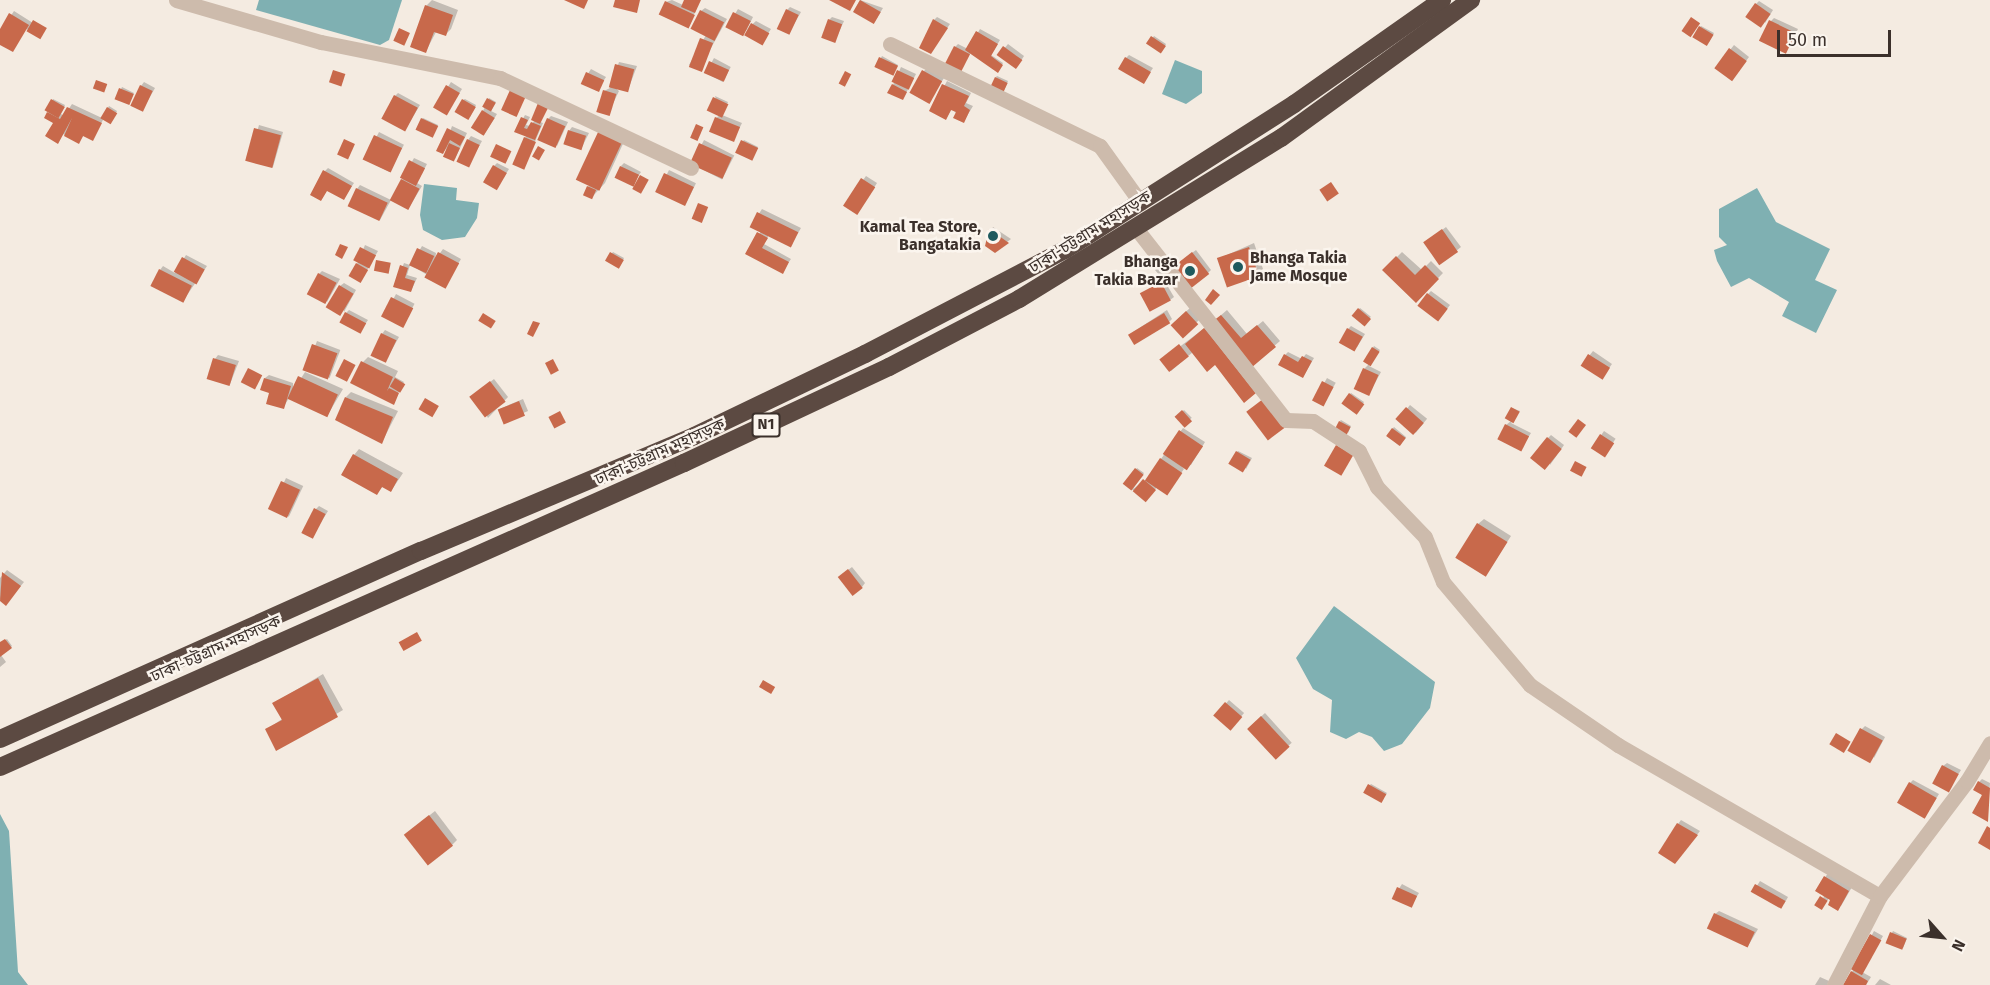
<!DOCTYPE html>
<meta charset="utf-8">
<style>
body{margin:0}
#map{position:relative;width:1990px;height:985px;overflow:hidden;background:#f4ebe1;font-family:"Fira Sans","Noto Sans Bengali",sans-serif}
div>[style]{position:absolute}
.water>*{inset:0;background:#7fb0b2}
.shadow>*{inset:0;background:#0003;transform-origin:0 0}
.building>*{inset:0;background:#c8694b;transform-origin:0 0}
.minor>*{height:15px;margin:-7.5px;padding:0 7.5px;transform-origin:7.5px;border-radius:7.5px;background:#cdbbac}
.highway>*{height:18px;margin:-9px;padding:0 9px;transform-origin:9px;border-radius:9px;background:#5c4a42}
.dots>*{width:16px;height:16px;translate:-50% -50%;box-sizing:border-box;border:3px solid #fbf5ee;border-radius:50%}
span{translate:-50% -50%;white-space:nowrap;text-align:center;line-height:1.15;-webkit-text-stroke:5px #fbf5ee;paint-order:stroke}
.shield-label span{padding:2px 4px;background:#fbf5ee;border:2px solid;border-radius:4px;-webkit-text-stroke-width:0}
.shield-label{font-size:15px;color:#3b302b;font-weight:700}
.poi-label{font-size:16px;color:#3b302b;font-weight:700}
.right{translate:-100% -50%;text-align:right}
.left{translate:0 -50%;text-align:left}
.street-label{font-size:16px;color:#3b302b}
.north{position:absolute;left:1912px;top:907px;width:60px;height:60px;-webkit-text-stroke:4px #fbf5ee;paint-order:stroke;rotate:117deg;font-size:16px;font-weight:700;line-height:24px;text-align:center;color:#3b302b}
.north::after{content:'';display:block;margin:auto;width:21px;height:27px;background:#3b302b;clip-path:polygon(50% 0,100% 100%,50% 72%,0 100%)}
.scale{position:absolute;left:1777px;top:30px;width:114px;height:27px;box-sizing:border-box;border:3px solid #3b302b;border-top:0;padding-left:8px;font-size:18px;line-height:21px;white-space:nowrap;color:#3b302b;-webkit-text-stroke:4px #fbf5ee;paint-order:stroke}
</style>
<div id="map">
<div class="water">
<div style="clip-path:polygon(259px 0,402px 0,389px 40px,380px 45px,256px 10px)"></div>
<div style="clip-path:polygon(1175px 60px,1202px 71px,1202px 93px,1186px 104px,1162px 94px)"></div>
<div style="clip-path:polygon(424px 184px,457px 188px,456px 200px,479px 203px,477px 218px,465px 237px,442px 240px,423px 230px,420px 215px)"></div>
<div style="clip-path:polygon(1757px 188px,1776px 222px,1830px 249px,1815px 280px,1837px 290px,1816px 333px,1782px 316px,1789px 302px,1749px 278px,1731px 287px,1717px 261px,1714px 250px,1727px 245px,1719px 237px,1719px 209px)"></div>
<div style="clip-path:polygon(1334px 606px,1435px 682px,1430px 708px,1402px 744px,1384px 751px,1372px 737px,1359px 732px,1346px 739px,1330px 732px,1332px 700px,1313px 689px,1296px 658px)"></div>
<div style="clip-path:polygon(0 814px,9px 831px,18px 972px,28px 985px,0 985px)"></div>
</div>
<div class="shadow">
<div style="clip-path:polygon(432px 0,458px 10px,451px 29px,445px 35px,436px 32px,426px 51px,426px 6px)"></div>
<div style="clip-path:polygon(672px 0,683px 5px,685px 0,700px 0,689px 27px,666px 2px)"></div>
<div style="clip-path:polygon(860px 0,883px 8px,874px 23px,854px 11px)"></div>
<div style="clip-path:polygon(1759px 1px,1773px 10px,1765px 23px,1756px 4px)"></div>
<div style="clip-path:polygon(790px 7px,801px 12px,789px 33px,787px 10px)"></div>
<div style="clip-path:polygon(705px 8px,727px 19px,699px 70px,689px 65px,706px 35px,701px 11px)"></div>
<div style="clip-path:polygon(738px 9px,753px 17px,747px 29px,756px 21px,771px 29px,762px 43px,750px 26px,742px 35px,727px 27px)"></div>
<div style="clip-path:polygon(14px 11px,33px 23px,41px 37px,27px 29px,0 43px,0 32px)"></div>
<div style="clip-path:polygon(832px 17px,844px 21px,835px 41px,829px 20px)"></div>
<div style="clip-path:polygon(937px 17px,950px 24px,931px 52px,934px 20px)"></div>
<div style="clip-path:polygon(1774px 18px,1798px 29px,1786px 52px,1771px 21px)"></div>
<div style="clip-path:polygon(1701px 26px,1714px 33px,1709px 42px,1700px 27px)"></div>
<div style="clip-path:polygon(980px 29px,1000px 40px,991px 55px,1003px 63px,998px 71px,988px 64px,991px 56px,987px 60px,971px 52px,959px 72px,955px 47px,958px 44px,968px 49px)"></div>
<div style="clip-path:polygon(1154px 36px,1166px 44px,1162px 51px,1148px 44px)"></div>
<div style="clip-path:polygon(1008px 44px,1024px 56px,1019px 64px,999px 55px)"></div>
<div style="clip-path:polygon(1734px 45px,1749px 57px,1735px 76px,1716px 68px)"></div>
<div style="clip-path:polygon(1129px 55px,1153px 68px,1144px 81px,1126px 58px)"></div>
<div style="clip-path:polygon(882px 56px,898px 65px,893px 74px,876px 67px)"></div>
<div style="left:714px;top:58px;width:19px;height:17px;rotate:28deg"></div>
<div style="clip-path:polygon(619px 62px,637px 66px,628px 90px,613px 86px,619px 91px,608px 114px,604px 91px,610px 88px)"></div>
<div style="clip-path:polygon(901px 67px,916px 74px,904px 97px,893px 85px)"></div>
<div style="clip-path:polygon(927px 68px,944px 78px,929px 102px,924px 71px)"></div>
<div style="clip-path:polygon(591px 69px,606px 77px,597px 91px,582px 83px)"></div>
<div style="clip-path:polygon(997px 76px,1008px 81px,1003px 93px,996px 77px)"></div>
<div style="clip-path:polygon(947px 81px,971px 93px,966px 103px,973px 106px,964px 121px,952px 109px,946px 118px,931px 111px)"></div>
<div style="clip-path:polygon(144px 82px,155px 88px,142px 111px,141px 86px)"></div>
<div style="left:451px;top:82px;width:13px;height:30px;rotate:32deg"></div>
<div style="clip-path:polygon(122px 87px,134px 93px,129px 103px,116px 99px)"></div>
<div style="clip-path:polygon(398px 93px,420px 105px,405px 130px,395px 96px)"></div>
<div style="clip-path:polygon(715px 96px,728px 102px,722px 115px,742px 123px,734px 139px,716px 118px,720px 115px)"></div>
<div style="clip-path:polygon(489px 98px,496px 102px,491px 111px,497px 114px,484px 135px,483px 111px)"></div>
<div style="clip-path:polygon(53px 99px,65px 105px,61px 114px,64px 116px,72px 104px,102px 118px,109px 106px,117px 111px,112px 121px,104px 118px,93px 139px,84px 135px,79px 142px,63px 134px,48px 113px)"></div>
<div style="clip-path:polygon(465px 99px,476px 105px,470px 117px,463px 100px)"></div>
<div style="clip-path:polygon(525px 115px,530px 117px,526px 125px,530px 126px,535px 120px,543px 123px,524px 167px,514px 163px,526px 136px,516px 131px)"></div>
<div style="clip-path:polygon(551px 116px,568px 122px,557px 146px,548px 119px)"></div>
<div style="clip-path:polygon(423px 118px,438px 125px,433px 135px,422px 119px)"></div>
<div style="left:259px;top:125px;width:25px;height:37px;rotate:16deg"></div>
<div style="clip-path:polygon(452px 126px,467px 133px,455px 159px,450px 145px,443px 152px)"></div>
<div style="clip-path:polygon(572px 127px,589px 133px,581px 149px,569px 131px)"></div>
<div style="left:379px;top:132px;width:28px;height:31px;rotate:27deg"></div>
<div style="clip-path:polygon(627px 135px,605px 183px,593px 196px,588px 187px)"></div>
<div style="clip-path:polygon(471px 136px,482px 141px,468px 166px,468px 140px)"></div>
<div style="left:704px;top:140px;width:34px;height:27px;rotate:27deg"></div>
<div style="clip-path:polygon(744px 140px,758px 147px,753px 158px,743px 141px)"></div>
<div style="clip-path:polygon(414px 158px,427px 164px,417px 183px,422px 186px,408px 209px,402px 180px)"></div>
<div style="clip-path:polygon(497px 163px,509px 169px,497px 188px,494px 166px)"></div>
<div style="clip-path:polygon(624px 163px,641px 172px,632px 185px,621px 166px)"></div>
<div style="clip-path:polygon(328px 168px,354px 183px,344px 198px,328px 189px,325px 171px)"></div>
<div style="left:669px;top:170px;width:30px;height:24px;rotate:26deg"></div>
<div style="clip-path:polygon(866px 176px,877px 183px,860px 210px,845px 205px)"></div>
<div style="clip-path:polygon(360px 185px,391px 200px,380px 220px,357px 189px)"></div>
<div style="clip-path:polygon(762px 209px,801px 228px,791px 245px,769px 235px,764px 244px,791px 259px,782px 272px,747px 253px,761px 231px,751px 226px)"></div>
<div style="clip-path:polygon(993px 227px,1011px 239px,995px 251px,986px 245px)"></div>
<div style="clip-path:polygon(1446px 227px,1461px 247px,1441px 263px,1429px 240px)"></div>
<div style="clip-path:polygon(1254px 243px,1263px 269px,1258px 275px,1218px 259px)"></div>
<div style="clip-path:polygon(365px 245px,378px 251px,362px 279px,357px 264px)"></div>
<div style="clip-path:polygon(422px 246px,436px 253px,435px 260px,443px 249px,461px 259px,445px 286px,411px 265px)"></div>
<div style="clip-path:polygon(1196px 250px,1211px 270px,1208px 273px,1176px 265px)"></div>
<div style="clip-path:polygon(613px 252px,624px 258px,620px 266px,607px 260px)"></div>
<div style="clip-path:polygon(1402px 252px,1422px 270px,1431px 261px,1443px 273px,1416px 301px,1384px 270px)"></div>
<div style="clip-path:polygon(186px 255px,207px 266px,183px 301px,160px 270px,163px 266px,175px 273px)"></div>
<div style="clip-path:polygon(404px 263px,410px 265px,407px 275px,417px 278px,411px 291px,395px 286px)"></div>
<div style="clip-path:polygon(1160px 265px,1167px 272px,1161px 277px,1155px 270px)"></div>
<div style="clip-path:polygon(322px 271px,340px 279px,327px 302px,319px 274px)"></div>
<div style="clip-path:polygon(1164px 280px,1174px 297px,1170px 300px,1142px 294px)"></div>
<div style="clip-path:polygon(344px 283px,356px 290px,344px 312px,340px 286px)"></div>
<div style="clip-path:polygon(1431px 291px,1450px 305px,1441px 317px,1428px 294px)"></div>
<div style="left:396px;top:294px;width:21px;height:26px;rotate:28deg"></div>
<div style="left:1190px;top:308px;width:15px;height:24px;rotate:48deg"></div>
<div style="left:1360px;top:308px;width:14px;height:10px;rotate:39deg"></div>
<div style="clip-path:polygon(349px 310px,368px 320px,360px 332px,346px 313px)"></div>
<div style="clip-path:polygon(1167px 310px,1172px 319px,1169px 322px,1130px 334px)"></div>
<div style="clip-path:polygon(1227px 310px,1247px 334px,1263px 321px,1280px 341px,1251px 366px,1220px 316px)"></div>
<div style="clip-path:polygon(1210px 324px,1260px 387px,1193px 352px,1171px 371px,1162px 360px)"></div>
<div style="clip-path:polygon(1351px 326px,1365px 334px,1357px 347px,1348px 329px)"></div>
<div style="clip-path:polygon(385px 330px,399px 337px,386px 360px,382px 334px)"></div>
<div style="left:317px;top:341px;width:25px;height:30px;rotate:21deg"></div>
<div style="clip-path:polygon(1374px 346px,1380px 350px,1369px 366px,1381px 372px,1369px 394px,1364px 369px,1369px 364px,1365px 361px)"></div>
<div style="clip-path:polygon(1593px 351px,1612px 364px,1604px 375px,1582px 365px)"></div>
<div style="clip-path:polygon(1288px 352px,1302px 359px,1306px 354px,1314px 358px,1303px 377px,1285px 355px)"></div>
<div style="clip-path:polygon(218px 355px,239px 361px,230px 384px,215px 359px)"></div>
<div style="clip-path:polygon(368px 357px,398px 371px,395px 377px,404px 382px,393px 403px,363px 362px)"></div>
<div style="clip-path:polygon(305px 372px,343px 389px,327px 416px,289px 398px,283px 408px,265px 378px,269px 375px,293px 383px,293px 391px)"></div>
<div style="left:1327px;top:378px;width:10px;height:26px;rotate:29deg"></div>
<div style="clip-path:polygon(494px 379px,508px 397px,488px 418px,475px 394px)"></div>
<div style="clip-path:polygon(351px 392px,398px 411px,382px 442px,346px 397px)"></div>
<div style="clip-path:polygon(1351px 393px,1364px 402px,1358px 411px,1350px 394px)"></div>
<div style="left:523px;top:399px;width:13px;height:26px;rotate:67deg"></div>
<div style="left:1410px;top:405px;width:22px;height:18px;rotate:39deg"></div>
<div style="clip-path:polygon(1512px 408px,1520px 411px,1511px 423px,1531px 433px,1521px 449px,1506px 425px,1511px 421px)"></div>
<div style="left:1184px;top:410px;width:11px;height:10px;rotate:45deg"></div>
<div style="clip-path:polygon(1341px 420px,1351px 426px,1348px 433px,1340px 421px)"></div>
<div style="left:1394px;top:427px;width:16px;height:11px;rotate:40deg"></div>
<div style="clip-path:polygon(1183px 428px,1205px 442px,1191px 465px,1177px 461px,1184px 469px,1169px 490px,1157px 487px,1146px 500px,1126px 485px,1137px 468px,1144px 473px,1133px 489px,1146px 480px)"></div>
<div style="left:1604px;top:431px;width:14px;height:20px;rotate:34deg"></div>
<div style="clip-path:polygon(1551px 435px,1564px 445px,1550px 465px,1548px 438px)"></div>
<div style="clip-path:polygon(359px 449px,403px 473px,391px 491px,383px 486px,377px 493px,354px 455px)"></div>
<div style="clip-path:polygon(1238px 451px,1252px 458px,1246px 469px,1237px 452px)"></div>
<div style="left:286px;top:478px;width:19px;height:34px;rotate:25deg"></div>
<div style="clip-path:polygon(319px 506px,328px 511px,312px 537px,316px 509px)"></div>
<div style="clip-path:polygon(1484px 519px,1511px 536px,1490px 569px,1478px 524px)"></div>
<div style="clip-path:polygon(852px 567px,865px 583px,862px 587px,843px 574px)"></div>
<div style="clip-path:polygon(7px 570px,24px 582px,6px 604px,0 599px,0 578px)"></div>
<div style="clip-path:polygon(7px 639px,12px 646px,1px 655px,6px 662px,0 667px,0 644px)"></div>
<div style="clip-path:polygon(323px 674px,343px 710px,277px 749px,266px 730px,282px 719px,274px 703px)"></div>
<div style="left:1229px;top:700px;width:20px;height:20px;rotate:41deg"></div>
<div style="left:1265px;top:713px;width:40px;height:23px;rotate:48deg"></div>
<div style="clip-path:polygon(1865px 726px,1885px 737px,1874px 758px,1862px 729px)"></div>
<div style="clip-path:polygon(1947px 763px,1961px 770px,1948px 791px,1943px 766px)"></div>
<div style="clip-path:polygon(1982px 779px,1990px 783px,1987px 820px,1979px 782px)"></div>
<div style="clip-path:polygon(1913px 780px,1939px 794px,1925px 817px,1910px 783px)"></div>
<div style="clip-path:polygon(1371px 784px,1387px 793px,1382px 800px,1370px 785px)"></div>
<div style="clip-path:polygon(435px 811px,457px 840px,452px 845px,412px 829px)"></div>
<div style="clip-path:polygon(1681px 820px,1700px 831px,1678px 859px,1678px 824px)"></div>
<div style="clip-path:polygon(1828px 873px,1852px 887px,1841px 906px,1829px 898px,1822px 908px,1824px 894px,1817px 890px)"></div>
<div style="clip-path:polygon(1760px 881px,1788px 897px,1784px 904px,1753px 892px)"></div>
<div style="clip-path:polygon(1402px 884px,1419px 893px,1411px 906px,1393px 898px)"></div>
<div style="clip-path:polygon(1719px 911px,1758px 929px,1748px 946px,1715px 914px)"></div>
<div style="clip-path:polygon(1874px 931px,1883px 936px,1862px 972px,1871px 977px,1866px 985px,1845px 985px)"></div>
<div style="clip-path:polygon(1893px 931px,1907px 938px,1903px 948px,1887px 942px)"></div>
<div style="clip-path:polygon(1820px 977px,1829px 981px,1827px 985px,1815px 985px)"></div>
<div style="clip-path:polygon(1880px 979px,1891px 985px,1875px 985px)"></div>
</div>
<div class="building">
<div style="clip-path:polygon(564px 0,588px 0,584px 9px)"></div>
<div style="clip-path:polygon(615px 0,640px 0,637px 13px,613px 7px)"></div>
<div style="clip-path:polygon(684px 0,701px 0,695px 13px,681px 7px)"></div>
<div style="clip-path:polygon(829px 0,856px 0,850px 11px)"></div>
<div style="left:860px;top:0;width:24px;height:14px;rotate:30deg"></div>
<div style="left:665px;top:1px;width:33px;height:15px;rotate:25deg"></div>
<div style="left:1755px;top:3px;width:19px;height:17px;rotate:35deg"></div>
<div style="clip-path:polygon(425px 5px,453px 15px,446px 36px,434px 32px,426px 53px,410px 47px)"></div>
<div style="left:786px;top:9px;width:14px;height:22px;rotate:25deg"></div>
<div style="left:700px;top:10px;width:27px;height:21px;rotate:27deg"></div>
<div style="left:733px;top:12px;width:20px;height:17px;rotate:27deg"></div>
<div style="clip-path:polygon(9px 13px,29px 25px,13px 52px,0 45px,0 29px)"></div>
<div style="left:1691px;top:17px;width:11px;height:17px;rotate:34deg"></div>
<div style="left:828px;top:19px;width:15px;height:20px;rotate:20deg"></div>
<div style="clip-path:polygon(933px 19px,948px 28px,931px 54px,919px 48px)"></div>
<div style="left:33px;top:20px;width:16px;height:13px;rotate:30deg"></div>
<div style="left:1769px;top:20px;width:30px;height:23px;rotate:26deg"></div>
<div style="left:751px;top:23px;width:21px;height:14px;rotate:29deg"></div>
<div style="left:1699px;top:26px;width:17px;height:13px;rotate:31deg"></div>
<div style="left:399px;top:28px;width:12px;height:14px;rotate:24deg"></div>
<div style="clip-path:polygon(976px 31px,998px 44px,991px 56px,1003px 65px,998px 73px,965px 50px)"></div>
<div style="left:1151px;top:36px;width:18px;height:9px;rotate:34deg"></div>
<div style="left:700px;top:38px;width:14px;height:31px;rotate:21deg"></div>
<div style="left:954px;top:46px;width:18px;height:23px;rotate:27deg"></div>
<div style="left:1003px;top:46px;width:24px;height:11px;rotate:36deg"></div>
<div style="left:1729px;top:48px;width:22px;height:25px;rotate:36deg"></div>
<div style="left:879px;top:57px;width:21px;height:11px;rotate:25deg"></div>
<div style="left:1125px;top:57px;width:30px;height:14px;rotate:30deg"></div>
<div style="left:709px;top:61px;width:22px;height:13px;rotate:24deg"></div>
<div style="left:615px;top:64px;width:20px;height:24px;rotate:15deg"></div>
<div style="left:333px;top:70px;width:13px;height:13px;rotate:18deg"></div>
<div style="left:897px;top:70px;width:19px;height:13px;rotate:25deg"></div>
<div style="left:922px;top:70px;width:23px;height:26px;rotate:29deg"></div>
<div style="left:845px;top:71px;width:7px;height:14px;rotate:27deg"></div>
<div style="left:586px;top:72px;width:20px;height:13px;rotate:24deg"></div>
<div style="left:995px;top:77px;width:14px;height:15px;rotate:25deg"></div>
<div style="left:96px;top:80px;width:12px;height:9px;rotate:20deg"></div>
<div style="clip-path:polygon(892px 84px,907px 92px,903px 100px,887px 93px)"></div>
<div style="clip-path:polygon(942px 84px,969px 96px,964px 106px,970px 110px,964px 123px,953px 118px,956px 112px,951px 110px,946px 120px,929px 111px)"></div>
<div style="left:140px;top:85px;width:14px;height:23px;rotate:25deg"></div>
<div style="left:446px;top:85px;width:16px;height:26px;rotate:30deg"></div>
<div style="left:119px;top:88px;width:16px;height:12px;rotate:22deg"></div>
<div style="left:510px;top:90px;width:17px;height:22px;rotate:24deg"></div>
<div style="left:603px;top:90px;width:14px;height:23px;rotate:17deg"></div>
<div style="left:394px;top:95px;width:27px;height:27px;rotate:28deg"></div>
<div style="left:713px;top:97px;width:17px;height:15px;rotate:25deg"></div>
<div style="left:487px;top:98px;width:10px;height:10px;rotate:29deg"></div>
<div style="left:51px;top:99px;width:16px;height:13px;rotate:30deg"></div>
<div style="left:462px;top:99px;width:16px;height:15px;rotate:30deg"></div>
<div style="clip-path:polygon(538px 103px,548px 108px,540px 124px,531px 120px)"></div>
<div style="clip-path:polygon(67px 107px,102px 123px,93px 141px,83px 136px,79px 144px,64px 136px,72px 118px,58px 144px,45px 136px,53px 123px,44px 118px,47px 112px,60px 119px)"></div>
<div style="left:107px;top:107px;width:12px;height:13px;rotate:31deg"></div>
<div style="left:482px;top:110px;width:15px;height:21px;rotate:32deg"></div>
<div style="clip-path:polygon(521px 117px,528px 120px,524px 128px,527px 129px,531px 122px,541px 126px,535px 140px,514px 132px)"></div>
<div style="left:715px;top:117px;width:27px;height:16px;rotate:22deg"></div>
<div style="left:421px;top:118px;width:19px;height:13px;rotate:25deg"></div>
<div style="left:547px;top:118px;width:20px;height:24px;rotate:24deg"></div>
<div style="left:696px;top:124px;width:8px;height:15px;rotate:23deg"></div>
<div style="left:254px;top:128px;width:28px;height:34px;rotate:15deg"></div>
<div style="clip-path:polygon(447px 128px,465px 137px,460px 146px,450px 140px,443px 154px,436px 151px)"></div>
<div style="left:568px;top:130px;width:19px;height:15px;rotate:18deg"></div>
<div style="left:599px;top:130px;width:26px;height:55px;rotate:25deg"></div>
<div style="left:374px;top:135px;width:31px;height:27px;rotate:25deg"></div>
<div style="left:524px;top:137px;width:13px;height:30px;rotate:23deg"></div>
<div style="left:344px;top:139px;width:12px;height:17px;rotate:24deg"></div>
<div style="left:467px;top:139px;width:14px;height:25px;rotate:25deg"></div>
<div style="left:741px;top:140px;width:19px;height:14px;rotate:25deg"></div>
<div style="left:449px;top:143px;width:12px;height:15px;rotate:24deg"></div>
<div style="left:699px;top:143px;width:36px;height:23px;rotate:24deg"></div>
<div style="left:496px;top:144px;width:17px;height:14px;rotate:25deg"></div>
<div style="left:538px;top:146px;width:8px;height:12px;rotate:30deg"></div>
<div style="left:409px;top:160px;width:18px;height:20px;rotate:27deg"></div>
<div style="left:493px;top:165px;width:16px;height:20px;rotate:30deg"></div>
<div style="left:620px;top:166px;width:21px;height:13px;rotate:25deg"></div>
<div style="clip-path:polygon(323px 170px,352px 186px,344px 200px,327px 191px,321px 201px,310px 195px)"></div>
<div style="left:664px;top:173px;width:33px;height:21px;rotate:25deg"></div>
<div style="left:640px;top:175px;width:10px;height:16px;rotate:29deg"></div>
<div style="left:861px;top:178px;width:17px;height:33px;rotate:33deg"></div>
<div style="left:401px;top:179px;width:21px;height:24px;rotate:28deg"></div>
<div style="left:1331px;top:182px;width:14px;height:14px;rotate:56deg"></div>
<div style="left:587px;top:186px;width:10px;height:10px;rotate:24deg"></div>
<div style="left:356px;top:188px;width:35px;height:20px;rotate:25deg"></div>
<div style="left:698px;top:203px;width:11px;height:17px;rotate:22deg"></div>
<div style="left:757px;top:212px;width:46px;height:17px;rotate:26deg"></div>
<div style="clip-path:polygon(989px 229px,1009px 243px,995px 253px,985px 246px)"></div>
<div style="left:1442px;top:229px;width:28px;height:23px;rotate:55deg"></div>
<div style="clip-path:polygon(757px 232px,768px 238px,762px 248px,789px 262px,783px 274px,745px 254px)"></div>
<div style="clip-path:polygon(340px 244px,348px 247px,342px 259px,335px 255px)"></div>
<div style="left:360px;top:247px;width:18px;height:15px;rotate:27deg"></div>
<div style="left:1249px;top:247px;width:31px;height:34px;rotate:71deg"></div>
<div style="left:417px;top:248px;width:19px;height:19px;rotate:25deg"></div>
<div style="left:438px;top:252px;width:24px;height:29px;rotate:28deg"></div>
<div style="left:610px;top:252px;width:16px;height:10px;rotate:30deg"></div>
<div style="left:1192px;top:252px;width:28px;height:26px;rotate:52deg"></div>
<div style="clip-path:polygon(1396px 256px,1415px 275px,1425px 265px,1439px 279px,1416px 303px,1382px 270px)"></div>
<div style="left:182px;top:257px;width:26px;height:17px;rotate:29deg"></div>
<div style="left:376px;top:260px;width:15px;height:11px;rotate:11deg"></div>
<div style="left:356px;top:263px;width:14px;height:15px;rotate:30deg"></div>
<div style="clip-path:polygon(400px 265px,408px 268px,405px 278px,415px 281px,411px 292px,393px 287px)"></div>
<div style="left:159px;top:269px;width:37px;height:19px;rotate:27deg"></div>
<div style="left:318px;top:273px;width:21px;height:24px;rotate:28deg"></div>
<div style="left:1161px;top:282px;width:21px;height:24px;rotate:62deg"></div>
<div style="left:339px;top:285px;width:17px;height:26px;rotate:31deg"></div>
<div style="clip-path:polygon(1213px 289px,1220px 295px,1211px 305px,1205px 300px)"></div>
<div style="left:1427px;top:293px;width:26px;height:16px;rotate:37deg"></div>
<div style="left:391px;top:297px;width:25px;height:22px;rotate:27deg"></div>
<div style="left:1358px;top:308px;width:17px;height:10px;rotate:40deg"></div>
<div style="left:1186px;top:311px;width:18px;height:21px;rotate:47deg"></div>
<div style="left:345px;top:312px;width:24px;height:12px;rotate:28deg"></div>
<div style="left:483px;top:313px;width:15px;height:9px;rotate:32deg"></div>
<div style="left:1164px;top:313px;width:12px;height:42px;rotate:59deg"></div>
<div style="clip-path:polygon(1221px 315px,1241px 338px,1257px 325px,1276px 347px,1251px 368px,1213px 321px)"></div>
<div style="clip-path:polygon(533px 321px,540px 323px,533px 337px,527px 334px)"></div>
<div style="clip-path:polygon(1204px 328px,1256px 393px,1244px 403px,1215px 365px,1207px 372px,1185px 344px)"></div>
<div style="left:1347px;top:328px;width:18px;height:17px;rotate:29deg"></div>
<div style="left:381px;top:333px;width:17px;height:25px;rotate:25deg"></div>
<div style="left:312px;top:344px;width:27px;height:28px;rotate:20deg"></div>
<div style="left:1179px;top:344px;width:16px;height:25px;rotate:52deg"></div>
<div style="left:1372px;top:347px;width:9px;height:17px;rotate:32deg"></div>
<div style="clip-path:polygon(1284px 354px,1298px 362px,1302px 356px,1312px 361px,1303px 378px,1278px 365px)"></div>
<div style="left:1588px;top:354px;width:26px;height:14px;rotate:32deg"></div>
<div style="left:213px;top:358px;width:24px;height:22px;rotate:17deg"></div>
<div style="left:344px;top:359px;width:13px;height:19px;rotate:27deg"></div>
<div style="left:553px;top:359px;width:13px;height:9px;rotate:63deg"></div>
<div style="clip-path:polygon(361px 361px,393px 377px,387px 391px,389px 388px,399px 393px,394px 405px,350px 383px)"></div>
<div style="left:248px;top:368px;width:16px;height:16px;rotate:27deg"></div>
<div style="left:1363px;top:368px;width:17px;height:23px;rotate:24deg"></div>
<div style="left:298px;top:376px;width:44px;height:25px;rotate:25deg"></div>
<div style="clip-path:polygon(264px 378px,291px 386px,284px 409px,266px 404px,269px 393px,260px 390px)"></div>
<div style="left:395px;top:378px;width:12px;height:10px;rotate:31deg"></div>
<div style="left:490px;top:381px;width:26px;height:26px;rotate:53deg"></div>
<div style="left:1322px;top:381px;width:13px;height:22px;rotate:27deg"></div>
<div style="left:1349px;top:393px;width:19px;height:13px;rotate:36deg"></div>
<div style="clip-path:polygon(345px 397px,393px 417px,382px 444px,335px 420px)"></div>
<div style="left:425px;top:398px;width:16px;height:13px;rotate:30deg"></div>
<div style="left:1263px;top:399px;width:36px;height:21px;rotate:53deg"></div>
<div style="left:519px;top:401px;width:16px;height:23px;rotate:68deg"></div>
<div style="left:1406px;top:407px;width:24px;height:16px;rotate:42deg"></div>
<div style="left:1511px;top:407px;width:10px;height:13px;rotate:29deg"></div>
<div style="left:1182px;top:410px;width:15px;height:10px;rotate:48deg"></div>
<div style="left:560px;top:411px;width:13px;height:13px;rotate:63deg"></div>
<div style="left:1578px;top:419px;width:10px;height:16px;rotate:37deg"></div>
<div style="left:1339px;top:421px;width:13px;height:9px;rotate:27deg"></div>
<div style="left:1505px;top:424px;width:27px;height:17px;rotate:27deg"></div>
<div style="left:1392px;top:428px;width:17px;height:10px;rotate:36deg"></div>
<div style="left:1179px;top:430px;width:29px;height:29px;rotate:34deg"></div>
<div style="left:1600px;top:434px;width:17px;height:17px;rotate:33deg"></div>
<div style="left:1547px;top:437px;width:19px;height:27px;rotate:39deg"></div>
<div style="left:1336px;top:445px;width:20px;height:24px;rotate:30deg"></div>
<div style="left:1236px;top:451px;width:17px;height:15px;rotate:31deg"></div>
<div style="clip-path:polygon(353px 454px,398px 479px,391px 492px,382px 487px,377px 495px,341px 475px)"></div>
<div style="left:1160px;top:458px;width:27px;height:27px;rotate:34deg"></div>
<div style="left:1575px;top:461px;width:13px;height:11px;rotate:27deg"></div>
<div style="left:1135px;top:468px;width:11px;height:20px;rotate:38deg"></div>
<div style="left:1143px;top:479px;width:17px;height:16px;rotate:40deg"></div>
<div style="left:281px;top:481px;width:21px;height:31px;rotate:25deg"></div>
<div style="left:314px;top:508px;width:13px;height:28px;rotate:27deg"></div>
<div style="left:1477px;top:523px;width:36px;height:41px;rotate:32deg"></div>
<div style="left:848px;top:569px;width:24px;height:13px;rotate:52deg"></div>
<div style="clip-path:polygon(2px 572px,21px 586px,6px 606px,0 601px)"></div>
<div style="left:417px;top:632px;width:10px;height:21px;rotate:61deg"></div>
<div style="clip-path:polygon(5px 639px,12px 648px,0 657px,0 642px)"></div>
<div style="clip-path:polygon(318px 678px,338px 717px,276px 751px,265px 729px,282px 720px,272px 703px)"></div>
<div style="left:763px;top:680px;width:14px;height:8px;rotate:30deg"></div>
<div style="left:1225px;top:702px;width:23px;height:18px;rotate:41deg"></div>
<div style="left:1261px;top:716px;width:42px;height:19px;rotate:47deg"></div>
<div style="left:1860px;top:728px;width:26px;height:26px;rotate:29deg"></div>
<div style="left:1836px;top:733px;width:17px;height:13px;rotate:31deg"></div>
<div style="left:1942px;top:765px;width:19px;height:21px;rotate:28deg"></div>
<div style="clip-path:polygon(1978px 781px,1990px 788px,1988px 822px,1972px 813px,1982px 795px,1973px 790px)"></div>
<div style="left:1909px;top:782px;width:32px;height:24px;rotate:30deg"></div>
<div style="left:1368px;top:784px;width:21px;height:10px;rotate:29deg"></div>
<div style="left:429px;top:815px;width:39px;height:32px;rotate:52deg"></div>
<div style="clip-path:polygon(1677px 823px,1698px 835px,1675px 864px,1658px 853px)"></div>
<div style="clip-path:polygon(1987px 826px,1990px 828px,1990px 850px,1978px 843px)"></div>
<div style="clip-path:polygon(1824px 876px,1849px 891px,1838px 911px,1828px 905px,1830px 900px,1815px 891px)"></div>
<div style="left:1755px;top:884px;width:35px;height:9px;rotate:29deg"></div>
<div style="left:1397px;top:887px;width:22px;height:13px;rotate:24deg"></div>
<div style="left:1820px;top:896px;width:9px;height:11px;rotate:32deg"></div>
<div style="left:1714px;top:913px;width:45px;height:17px;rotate:25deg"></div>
<div style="left:1890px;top:932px;width:18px;height:12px;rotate:22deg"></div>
<div style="left:1870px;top:934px;width:13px;height:40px;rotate:29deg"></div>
<div style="clip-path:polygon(1851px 971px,1868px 981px,1866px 985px,1843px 985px)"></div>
</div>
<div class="minor">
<div style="left:176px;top:0;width:151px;rotate:16.2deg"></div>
<div style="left:321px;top:42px;width:183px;rotate:11.4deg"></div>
<div style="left:500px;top:78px;width:211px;rotate:25.2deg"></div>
<div style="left:890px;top:44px;width:233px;rotate:25.9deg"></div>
<div style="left:1100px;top:146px;width:70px;rotate:54.3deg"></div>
<div style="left:1135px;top:227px;width:245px;rotate:52deg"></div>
<div style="left:1286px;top:420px;width:27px;rotate:2deg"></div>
<div style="left:1313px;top:421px;width:55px;rotate:33.1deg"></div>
<div style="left:1359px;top:451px;width:40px;rotate:63.4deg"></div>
<div style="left:1377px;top:487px;width:69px;rotate:46.2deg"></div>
<div style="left:1425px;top:537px;width:48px;rotate:68.2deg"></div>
<div style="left:1443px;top:582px;width:135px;rotate:49.8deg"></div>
<div style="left:1530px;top:685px;width:107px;rotate:34.3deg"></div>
<div style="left:1618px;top:745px;width:302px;rotate:30deg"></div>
<div style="left:1834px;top:985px;width:100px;rotate:-62.7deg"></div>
<div style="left:1880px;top:896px;width:144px;rotate:-52.9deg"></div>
<div style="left:1967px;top:781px;width:44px;rotate:-58.8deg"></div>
</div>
<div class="highway">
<div style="left:0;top:739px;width:461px;rotate:-24.1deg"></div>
<div style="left:421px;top:551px;width:296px;rotate:-22.8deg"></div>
<div style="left:694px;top:436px;width:190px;rotate:-25.6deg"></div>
<div style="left:865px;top:354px;width:225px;rotate:-27.5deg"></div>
<div style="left:1065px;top:250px;width:272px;rotate:-32.5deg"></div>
<div style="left:1294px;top:104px;width:181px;rotate:-35.1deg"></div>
<div style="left:0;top:767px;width:749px;rotate:-23.96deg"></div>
<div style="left:684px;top:463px;width:226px;rotate:-25.1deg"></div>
<div style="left:889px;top:367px;width:147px;rotate:-27.6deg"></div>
<div style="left:1019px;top:299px;width:308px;rotate:-31.6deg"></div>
<div style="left:1281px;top:138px;width:235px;rotate:-36deg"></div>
</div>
<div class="dots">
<div style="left:993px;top:236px;background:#1f5a5e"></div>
<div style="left:1238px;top:267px;background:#1f5a5e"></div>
<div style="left:1190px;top:271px;background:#1f5a5e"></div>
</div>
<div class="shield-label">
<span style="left:766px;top:425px">N1</span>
</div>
<div class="poi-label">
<span class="right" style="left:981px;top:236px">Kamal Tea Store,<br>Bangatakia</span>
<span class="left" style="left:1250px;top:267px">Bhanga Takia<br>Jame Mosque</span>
<span class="right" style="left:1178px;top:271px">Bhanga<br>Takia Bazar</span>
</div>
<div class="street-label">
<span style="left:1090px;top:232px;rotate:-32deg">ঢাকা-চট্টগ্রাম মহাসড়ক</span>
<span style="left:660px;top:452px;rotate:-24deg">ঢাকা-চট্টগ্রাম মহাসড়ক</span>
<span style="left:216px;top:649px;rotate:-24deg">ঢাকা-চট্টগ্রাম মহাসড়ক</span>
</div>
<div class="north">N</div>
<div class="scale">50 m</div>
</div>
